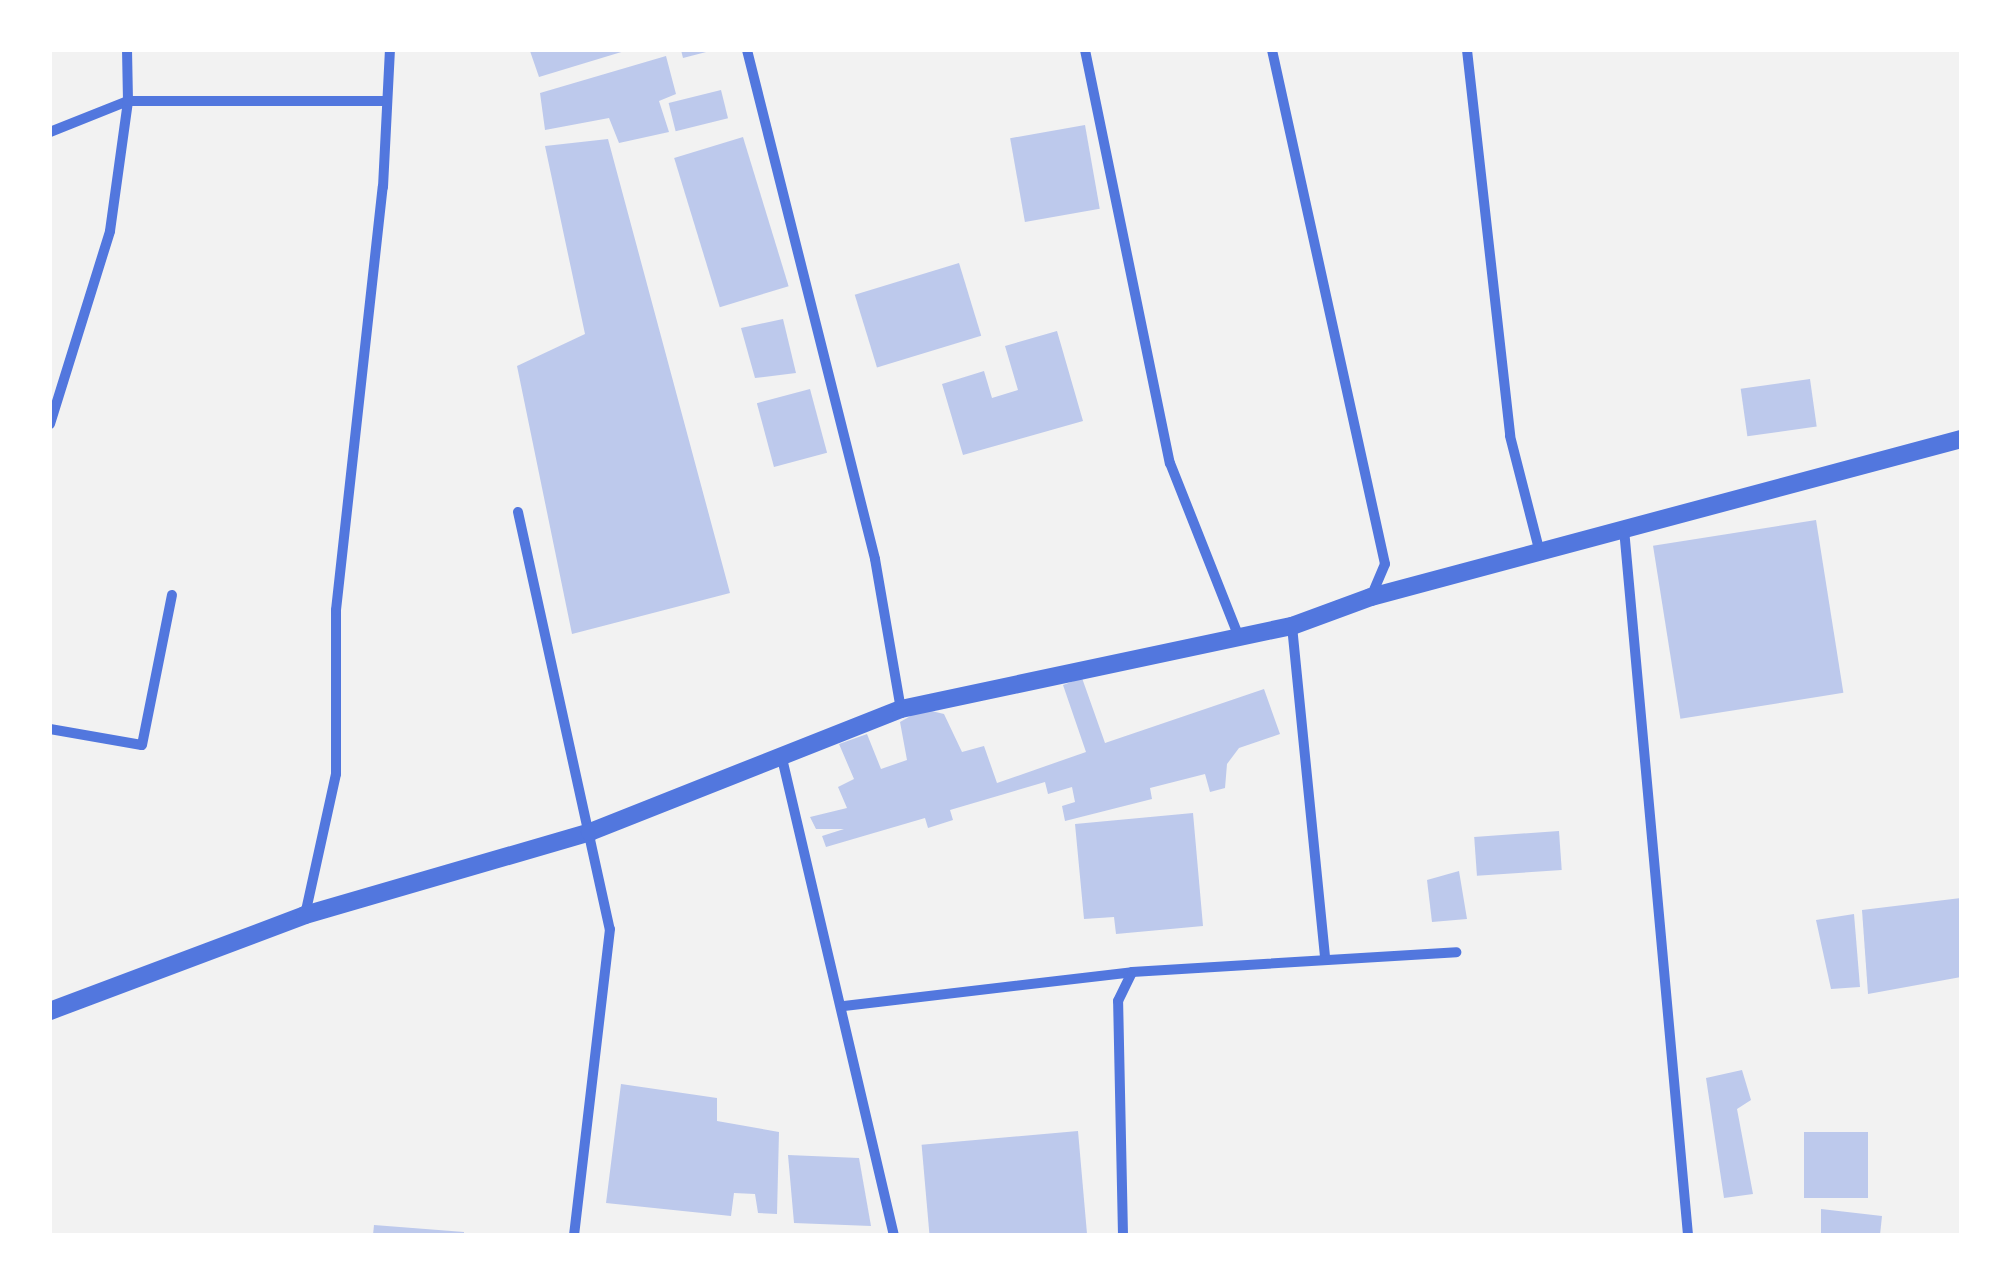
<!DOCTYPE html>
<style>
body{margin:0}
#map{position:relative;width:2011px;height:1285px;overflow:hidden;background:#f2f2f2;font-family:"Times New Roman",serif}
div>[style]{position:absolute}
.building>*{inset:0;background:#bdc9ec;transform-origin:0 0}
.minor>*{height:10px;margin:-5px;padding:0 5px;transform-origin:5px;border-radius:5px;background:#5277de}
.tertiary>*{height:18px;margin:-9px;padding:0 9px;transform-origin:9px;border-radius:9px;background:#5277de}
span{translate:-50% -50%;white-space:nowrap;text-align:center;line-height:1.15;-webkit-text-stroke:10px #fff;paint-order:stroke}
.frame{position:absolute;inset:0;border:52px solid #fff;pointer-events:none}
</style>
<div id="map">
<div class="building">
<div style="clip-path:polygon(628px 50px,539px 77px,530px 51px,532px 50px)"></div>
<div style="clip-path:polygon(681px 50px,710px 50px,710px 51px,683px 58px)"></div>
<div style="clip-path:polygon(666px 56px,676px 94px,659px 101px,669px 132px,619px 143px,609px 118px,545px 130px,540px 93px)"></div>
<div style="left:721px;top:90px;width:29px;height:54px;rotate:76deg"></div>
<div style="left:1085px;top:125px;width:85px;height:76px;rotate:80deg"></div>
<div style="left:743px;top:137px;width:156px;height:72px;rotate:73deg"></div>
<div style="clip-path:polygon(608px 139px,730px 593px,572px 634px,517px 366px,585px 334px,545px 146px)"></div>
<div style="left:959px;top:263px;width:76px;height:109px;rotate:73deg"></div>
<div style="clip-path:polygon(783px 319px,796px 373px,755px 378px,741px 328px)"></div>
<div style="clip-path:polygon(1057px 331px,1083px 421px,963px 455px,942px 384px,984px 371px,992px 398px,1018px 390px,1005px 346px)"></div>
<div style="left:1810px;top:379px;width:48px;height:70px;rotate:82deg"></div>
<div style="left:810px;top:389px;width:66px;height:55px;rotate:75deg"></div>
<div style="left:1816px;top:520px;width:175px;height:165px;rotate:81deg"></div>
<div style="clip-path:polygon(1082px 678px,1105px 743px,1264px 689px,1280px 734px,1239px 748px,1227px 764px,1225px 788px,1210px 792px,1205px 774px,1150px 788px,1152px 799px,1065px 821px,1062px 806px,1075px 802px,1072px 787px,1048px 794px,1045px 782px,950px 810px,953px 820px,928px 828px,925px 818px,826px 847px,822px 836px,844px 829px,816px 829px,810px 817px,847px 808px,838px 787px,854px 779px,839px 744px,867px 734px,881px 769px,907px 760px,900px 722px,923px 709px,944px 714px,962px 752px,984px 746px,997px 783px,1086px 752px,1063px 685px)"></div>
<div style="clip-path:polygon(1193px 813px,1203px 926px,1116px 934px,1114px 917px,1084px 919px,1075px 824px)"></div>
<div style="left:1559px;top:831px;width:39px;height:85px;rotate:86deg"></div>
<div style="clip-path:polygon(1459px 871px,1467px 919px,1432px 922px,1427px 880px)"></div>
<div style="clip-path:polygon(1961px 898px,1961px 977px,1868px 994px,1862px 910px)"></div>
<div style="clip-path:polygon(1854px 914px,1860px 987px,1831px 989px,1816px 920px)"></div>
<div style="clip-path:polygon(1742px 1070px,1751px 1100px,1737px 1109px,1753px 1194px,1724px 1198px,1706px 1078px)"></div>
<div style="clip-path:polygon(621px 1084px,717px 1098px,717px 1121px,779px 1132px,777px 1214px,758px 1213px,755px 1194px,734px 1193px,731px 1216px,606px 1203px)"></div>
<div style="left:1078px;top:1131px;width:104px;height:157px;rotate:85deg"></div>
<div style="left:1804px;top:1132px;width:64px;height:66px"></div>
<div style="clip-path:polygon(788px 1155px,859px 1158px,871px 1226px,794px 1223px)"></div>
<div style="clip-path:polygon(1821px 1209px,1882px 1216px,1880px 1235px,1821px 1235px)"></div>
<div style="clip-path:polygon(374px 1225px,464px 1232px,464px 1235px,373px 1235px)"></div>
</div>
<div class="minor">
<div style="left:747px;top:50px;width:525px;rotate:75.88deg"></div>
<div style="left:875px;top:559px;width:152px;rotate:80.2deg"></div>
<div style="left:1085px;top:50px;width:422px;rotate:78.4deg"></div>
<div style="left:1170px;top:463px;width:187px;rotate:68.4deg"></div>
<div style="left:1272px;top:50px;width:526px;rotate:77.6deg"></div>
<div style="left:1385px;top:564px;width:36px;rotate:113deg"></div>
<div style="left:1467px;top:50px;width:388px;rotate:83.6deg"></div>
<div style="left:1510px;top:436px;width:121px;rotate:75.6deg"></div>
<div style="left:50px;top:132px;width:84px;rotate:-21.7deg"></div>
<div style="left:128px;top:101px;width:51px;rotate:-91.1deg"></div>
<div style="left:50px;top:424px;width:202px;rotate:-72.7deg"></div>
<div style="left:110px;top:231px;width:131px;rotate:-82.1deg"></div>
<div style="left:128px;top:101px;width:259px"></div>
<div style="left:518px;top:512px;width:427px;rotate:77.6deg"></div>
<div style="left:610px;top:929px;width:308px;rotate:96.7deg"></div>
<div style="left:1624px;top:529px;width:709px;rotate:84.82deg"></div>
<div style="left:1292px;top:626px;width:334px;rotate:84.3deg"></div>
<div style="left:50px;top:729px;width:93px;rotate:9.9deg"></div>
<div style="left:142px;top:745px;width:153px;rotate:-78.7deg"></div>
<div style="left:781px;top:754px;width:494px;rotate:76.8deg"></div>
<div style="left:305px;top:915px;width:144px;rotate:-77.6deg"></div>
<div style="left:336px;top:774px;width:164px;rotate:-90deg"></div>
<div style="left:336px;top:610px;width:426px;rotate:-83.7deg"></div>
<div style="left:383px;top:187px;width:137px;rotate:-87.1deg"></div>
<div style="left:844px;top:1006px;width:290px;rotate:-6.7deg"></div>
<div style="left:1123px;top:1235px;width:234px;rotate:-91.2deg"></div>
<div style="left:1118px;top:1001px;width:32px;rotate:-64deg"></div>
<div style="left:1132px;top:972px;width:325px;rotate:-3.5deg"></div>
</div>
<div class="tertiary">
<div style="left:50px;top:1011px;width:272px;rotate:-20.6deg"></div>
<div style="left:305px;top:915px;width:297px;rotate:-16.2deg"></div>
<div style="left:590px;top:832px;width:334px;rotate:-21.6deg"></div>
<div style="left:901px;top:709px;width:400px;rotate:-12deg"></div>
<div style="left:1292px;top:626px;width:84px;rotate:-20.2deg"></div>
<div style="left:1371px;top:597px;width:611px;rotate:-14.99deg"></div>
</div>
<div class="frame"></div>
</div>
